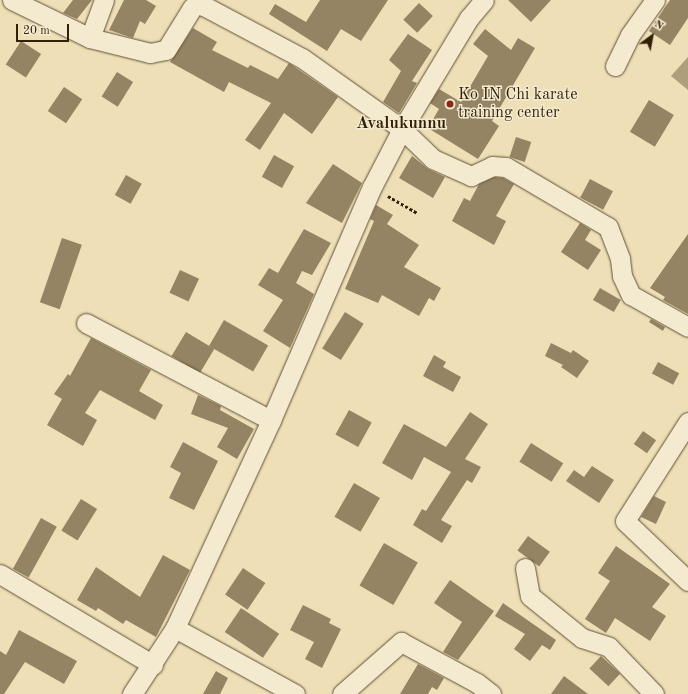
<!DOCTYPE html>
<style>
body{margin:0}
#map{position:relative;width:688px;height:694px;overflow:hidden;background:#eedfb7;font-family:"Old Standard TT",serif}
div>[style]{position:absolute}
.water>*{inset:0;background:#ae9e7c}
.building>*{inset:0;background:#948463;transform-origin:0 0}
.path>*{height:2.5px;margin-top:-1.25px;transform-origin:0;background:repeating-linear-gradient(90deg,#322108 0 3px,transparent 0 5px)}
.roads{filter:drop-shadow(0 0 1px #615034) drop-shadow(0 0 1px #615034)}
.minor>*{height:19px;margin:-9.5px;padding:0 9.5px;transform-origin:9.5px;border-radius:9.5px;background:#f4ead0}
.dots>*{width:11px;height:11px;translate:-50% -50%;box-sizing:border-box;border:2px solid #f4ead0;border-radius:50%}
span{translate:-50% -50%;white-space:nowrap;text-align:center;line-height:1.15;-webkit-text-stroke:3px #f4ead0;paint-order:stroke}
.poi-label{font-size:16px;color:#322108}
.left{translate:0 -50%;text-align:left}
.neighbourhood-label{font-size:17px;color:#322108;font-weight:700}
.north{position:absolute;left:632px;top:16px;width:40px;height:40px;-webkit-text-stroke:3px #f4ead0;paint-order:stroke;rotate:32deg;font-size:11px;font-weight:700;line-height:16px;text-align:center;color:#322108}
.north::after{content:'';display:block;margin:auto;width:14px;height:18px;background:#322108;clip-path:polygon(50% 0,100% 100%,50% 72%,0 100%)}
.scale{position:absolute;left:16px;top:24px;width:53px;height:18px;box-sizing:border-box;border:2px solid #322108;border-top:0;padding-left:5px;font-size:12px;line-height:14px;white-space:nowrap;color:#322108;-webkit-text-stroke:3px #f4ead0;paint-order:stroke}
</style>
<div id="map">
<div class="water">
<div style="clip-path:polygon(688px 57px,688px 90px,671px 76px)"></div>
</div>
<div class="building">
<div style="clip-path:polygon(73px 0,92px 0,77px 19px,63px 13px)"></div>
<div style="clip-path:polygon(124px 0,146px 0,156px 6px,145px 24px,140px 21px,133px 38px,109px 30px)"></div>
<div style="clip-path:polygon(320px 0,388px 0,361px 41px,341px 29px,327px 51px,269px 14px,275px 4px,306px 22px)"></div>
<div style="clip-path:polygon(508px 0,551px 0,531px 22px)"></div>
<div style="clip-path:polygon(670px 0,688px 0,688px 18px,670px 45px,649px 31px)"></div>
<div style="left:419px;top:3px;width:19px;height:23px;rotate:43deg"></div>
<div style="clip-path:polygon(193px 28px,217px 42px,212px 50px,248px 68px,250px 65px,278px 79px,289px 63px,338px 97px,312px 134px,284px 113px,260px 150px,245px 140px,271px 103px,229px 82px,224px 92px,170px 62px)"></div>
<div style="clip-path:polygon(485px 29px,511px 50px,518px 38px,535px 48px,492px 121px,499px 126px,478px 159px,428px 128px,439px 109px,430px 103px,439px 89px,461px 102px,488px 56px,473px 44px)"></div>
<div style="clip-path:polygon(408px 34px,432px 50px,412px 81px,417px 83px,399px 113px,383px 102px,401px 71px,389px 60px)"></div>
<div style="left:21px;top:41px;width:24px;height:28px;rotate:33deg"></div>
<div style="left:117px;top:72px;width:19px;height:29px;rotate:32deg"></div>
<div style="left:64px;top:87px;width:22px;height:29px;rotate:34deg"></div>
<div style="left:649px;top:100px;width:29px;height:37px;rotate:31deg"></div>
<div style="left:516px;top:137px;width:16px;height:21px;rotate:18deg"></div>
<div style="left:274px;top:155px;width:23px;height:25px;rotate:29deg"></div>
<div style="clip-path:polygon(412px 156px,428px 169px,445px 177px,433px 198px,399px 178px)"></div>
<div style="clip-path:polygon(333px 164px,362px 183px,342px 223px,306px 203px)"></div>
<div style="left:126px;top:175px;width:18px;height:23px;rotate:29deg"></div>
<div style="clip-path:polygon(494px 177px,503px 178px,514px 184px,496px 216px,506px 221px,494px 245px,452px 221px,464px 198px,470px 201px,479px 184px)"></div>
<div style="left:590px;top:179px;width:26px;height:21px;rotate:28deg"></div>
<div style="clip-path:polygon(376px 205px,393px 215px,387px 224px,419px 245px,404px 267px,441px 288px,434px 301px,429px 298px,419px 316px,382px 295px,378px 303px,345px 289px,374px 221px,370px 219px)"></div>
<div style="clip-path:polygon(580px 223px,591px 230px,585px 240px,601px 250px,588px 270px,561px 252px)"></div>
<div style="clip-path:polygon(304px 229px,331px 243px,312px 275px,302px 271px,296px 283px,314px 294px,290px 348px,263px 331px,283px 300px,258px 285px,269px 268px,278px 273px)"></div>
<div style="clip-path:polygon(688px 234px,688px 314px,663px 300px,665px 297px,650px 288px)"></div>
<div style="left:62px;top:238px;width:21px;height:68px;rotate:19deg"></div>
<div style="left:180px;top:270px;width:21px;height:25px;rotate:25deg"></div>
<div style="left:600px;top:288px;width:24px;height:14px;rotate:30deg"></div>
<div style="left:345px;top:312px;width:22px;height:43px;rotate:32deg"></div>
<div style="clip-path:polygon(651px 319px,665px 327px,663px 331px,649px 322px)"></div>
<div style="left:224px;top:320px;width:51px;height:30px;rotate:30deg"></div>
<div style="left:186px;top:332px;width:33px;height:28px;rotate:31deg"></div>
<div style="clip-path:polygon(91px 338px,151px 370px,139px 391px,163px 405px,155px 420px,100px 390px,85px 413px,97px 420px,83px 446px,47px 425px,62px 399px,54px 394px,68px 374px,70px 376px)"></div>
<div style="clip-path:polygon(551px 343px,571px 353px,573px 350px,589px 361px,577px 378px,561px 367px,563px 365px,545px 356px)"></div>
<div style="clip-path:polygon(434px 355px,446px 362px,443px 367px,461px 377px,453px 392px,423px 376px)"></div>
<div style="left:658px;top:362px;width:24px;height:13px;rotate:28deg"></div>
<div style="clip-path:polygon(198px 395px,221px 406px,220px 410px,254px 429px,237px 459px,217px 447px,228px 428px,191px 414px)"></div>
<div style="left:349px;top:410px;width:26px;height:28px;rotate:29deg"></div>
<div style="clip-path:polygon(470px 412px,488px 424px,465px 459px,481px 467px,472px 483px,467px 480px,441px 520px,452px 526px,442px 543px,413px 525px,422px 509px,426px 511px,451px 472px,424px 457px,412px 480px,382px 463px,404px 424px,446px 447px)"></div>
<div style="left:643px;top:431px;width:16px;height:16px;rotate:35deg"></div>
<div style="clip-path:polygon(183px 442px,218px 461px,194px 510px,169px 498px,181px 473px,170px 467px)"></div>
<div style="left:531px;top:443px;width:38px;height:22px;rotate:32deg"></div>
<div style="clip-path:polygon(592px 466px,614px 480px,599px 503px,566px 481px,574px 470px,584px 477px)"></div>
<div style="left:354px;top:483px;width:30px;height:39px;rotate:30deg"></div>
<div style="clip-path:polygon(654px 496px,666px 502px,656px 524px,641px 517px)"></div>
<div style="left:81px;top:499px;width:19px;height:37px;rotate:32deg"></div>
<div style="left:41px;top:518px;width:18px;height:58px;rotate:29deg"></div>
<div style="left:528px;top:536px;width:27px;height:18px;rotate:36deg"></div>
<div style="left:384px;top:543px;width:39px;height:49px;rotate:30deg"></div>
<div style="clip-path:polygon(616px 546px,670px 584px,652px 607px,666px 616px,650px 641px,615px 618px,606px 633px,585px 619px,610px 581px,598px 573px)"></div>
<div style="clip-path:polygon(163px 555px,190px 570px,156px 637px,126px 620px,123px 624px,98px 608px,96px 611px,77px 600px,96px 567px,140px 597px)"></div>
<div style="left:243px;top:568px;width:27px;height:32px;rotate:34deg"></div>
<div style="clip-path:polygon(450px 580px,494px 611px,458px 660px,443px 652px,462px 622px,434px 603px)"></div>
<div style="clip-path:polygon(503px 603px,556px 640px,550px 650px,542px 645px,530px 661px,514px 649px,525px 634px,495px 616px)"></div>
<div style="clip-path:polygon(303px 605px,331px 619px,329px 623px,341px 629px,322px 668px,305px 659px,314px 642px,290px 630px)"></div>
<div style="left:241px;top:608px;width:46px;height:29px;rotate:34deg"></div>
<div style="clip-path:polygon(19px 630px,77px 661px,64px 684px,25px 662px,4px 694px,0 694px,0 651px,6px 655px)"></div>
<div style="left:601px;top:656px;width:26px;height:17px;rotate:43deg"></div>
<div style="clip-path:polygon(418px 664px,444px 678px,437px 690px,432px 687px,428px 694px,400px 694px)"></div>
<div style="clip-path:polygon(216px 671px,228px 678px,220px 694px,203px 694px)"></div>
<div style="clip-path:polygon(564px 676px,588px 694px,551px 694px)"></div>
</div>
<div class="path">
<div style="left:388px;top:196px;width:34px;rotate:30deg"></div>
</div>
<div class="roads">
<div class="minor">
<div style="left:12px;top:0;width:87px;rotate:26deg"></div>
<div style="left:90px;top:38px;width:62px;rotate:14deg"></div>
<div style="left:150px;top:53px;width:16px;rotate:-11deg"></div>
<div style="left:166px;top:50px;width:49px;rotate:-58.2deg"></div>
<div style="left:192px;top:8px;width:6px;rotate:-45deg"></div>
<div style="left:196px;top:4px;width:8px;rotate:14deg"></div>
<div style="left:204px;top:6px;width:111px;rotate:28deg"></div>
<div style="left:302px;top:58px;width:123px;rotate:35.4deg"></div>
<div style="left:402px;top:129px;width:43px;rotate:44.1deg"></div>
<div style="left:433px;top:159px;width:42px;rotate:24.1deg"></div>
<div style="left:471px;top:176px;width:23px;rotate:-25deg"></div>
<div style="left:492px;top:166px;width:14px;rotate:4deg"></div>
<div style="left:506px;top:167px;width:118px;rotate:30.5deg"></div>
<div style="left:608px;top:227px;width:34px;rotate:69deg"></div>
<div style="left:620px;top:259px;width:17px;rotate:83deg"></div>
<div style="left:622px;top:276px;width:21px;rotate:65deg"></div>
<div style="left:631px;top:295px;width:65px;rotate:29.3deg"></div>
<div style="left:90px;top:38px;width:40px;rotate:-69.8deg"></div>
<div style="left:615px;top:66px;width:34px;rotate:-64deg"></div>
<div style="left:630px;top:35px;width:43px;rotate:-54.5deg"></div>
<div style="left:86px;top:323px;width:209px;rotate:27.7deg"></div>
<div style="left:688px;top:422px;width:117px;rotate:122.5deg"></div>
<div style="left:625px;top:521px;width:87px;rotate:43.6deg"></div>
<div style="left:525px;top:568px;width:28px;rotate:80deg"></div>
<div style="left:530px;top:596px;width:67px;rotate:38.9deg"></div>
<div style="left:582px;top:638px;width:28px;rotate:18deg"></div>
<div style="left:609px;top:647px;width:65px;rotate:46.2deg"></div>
<div style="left:0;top:574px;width:178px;rotate:30.7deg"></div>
<div style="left:175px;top:628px;width:137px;rotate:28.8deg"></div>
<div style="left:132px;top:694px;width:79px;rotate:-56.9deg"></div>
<div style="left:175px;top:628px;width:229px;rotate:-65.2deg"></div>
<div style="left:271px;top:420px;width:254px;rotate:-66.6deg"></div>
<div style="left:372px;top:187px;width:65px;rotate:-62.7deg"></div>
<div style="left:402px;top:129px;width:130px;rotate:-58.9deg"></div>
<div style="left:469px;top:18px;width:23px;rotate:-50deg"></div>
<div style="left:342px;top:694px;width:79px;rotate:-41.4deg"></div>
<div style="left:401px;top:642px;width:86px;rotate:28.3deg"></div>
<div style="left:477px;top:683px;width:18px;rotate:38deg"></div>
</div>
</div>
<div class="dots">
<div style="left:450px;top:104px;background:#8f2418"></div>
</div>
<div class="poi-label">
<span class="left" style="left:458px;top:104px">Ko IN Chi karate<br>training center</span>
</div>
<div class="neighbourhood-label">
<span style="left:401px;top:124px">Avalukunnu</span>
</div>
<div class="north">N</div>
<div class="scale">20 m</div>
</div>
